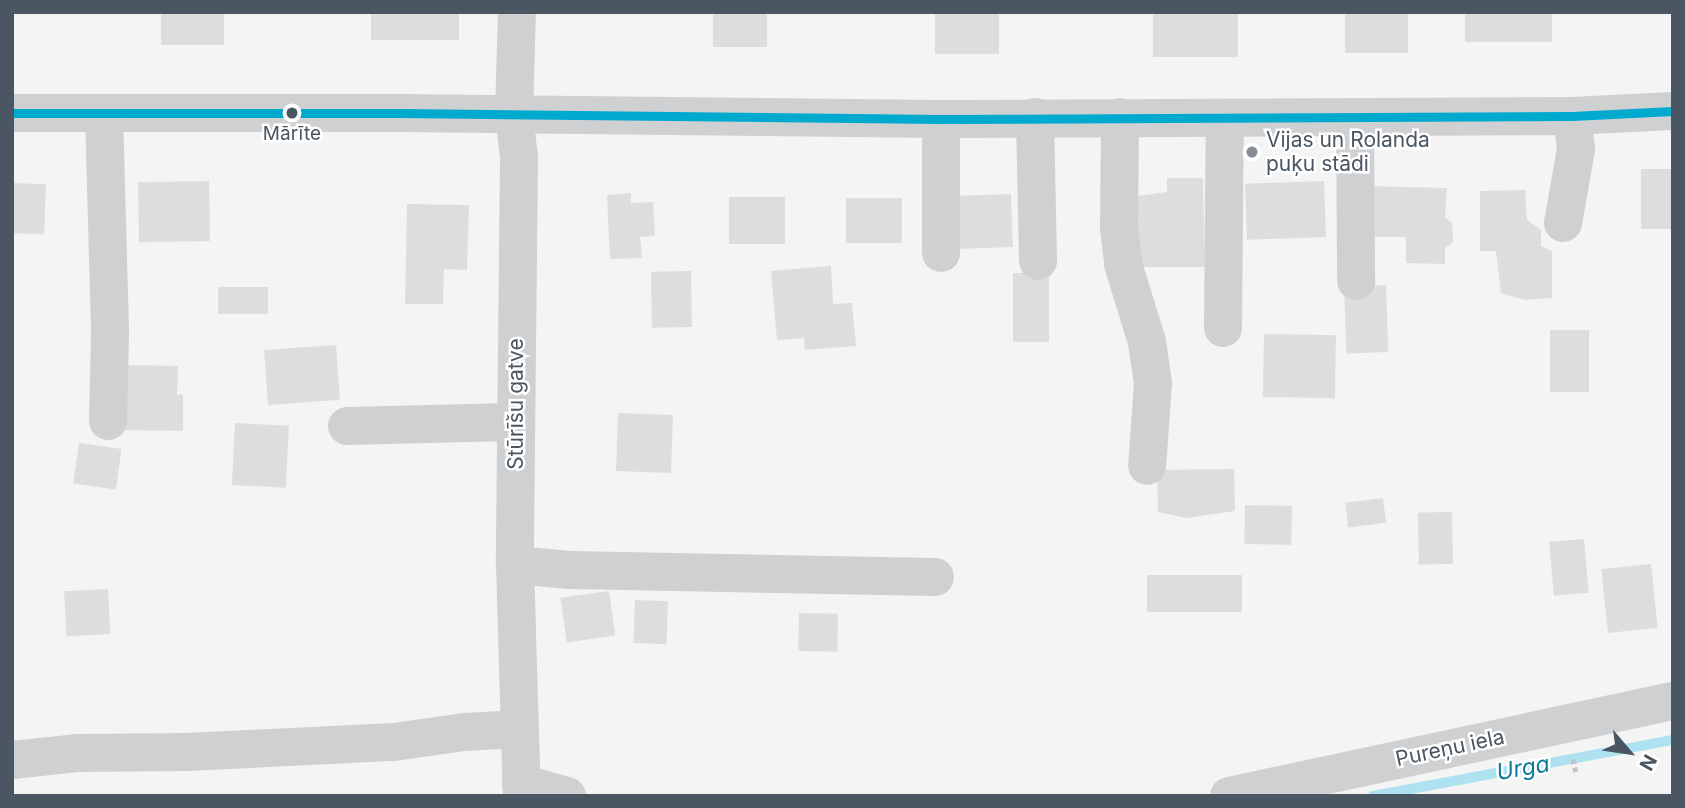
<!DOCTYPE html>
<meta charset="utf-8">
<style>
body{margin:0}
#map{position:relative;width:1685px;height:808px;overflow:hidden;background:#f4f4f4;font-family:Inter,sans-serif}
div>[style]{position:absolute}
.stream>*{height:10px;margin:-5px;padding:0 5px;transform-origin:5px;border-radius:5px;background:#aee2f0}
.building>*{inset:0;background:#ddddde;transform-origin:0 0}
.path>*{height:4.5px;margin-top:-2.25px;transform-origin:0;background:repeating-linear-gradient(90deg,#bcc7c4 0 5px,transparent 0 8.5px)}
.minor>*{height:38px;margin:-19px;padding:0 19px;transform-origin:19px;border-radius:19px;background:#ced0d2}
.bus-1>*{height:9px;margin:-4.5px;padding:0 4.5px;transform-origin:4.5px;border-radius:4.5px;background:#00a9ce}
.dots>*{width:19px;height:19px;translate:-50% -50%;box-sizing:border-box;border:4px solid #fff;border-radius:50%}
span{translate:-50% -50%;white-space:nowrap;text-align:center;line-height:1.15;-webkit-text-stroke:5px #fff;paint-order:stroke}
.bus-label{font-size:19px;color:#4a5661}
.poi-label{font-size:21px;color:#4a5661}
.left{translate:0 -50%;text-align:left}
.street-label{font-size:21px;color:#4a5661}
.water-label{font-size:23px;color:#0c7c9b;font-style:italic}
.frame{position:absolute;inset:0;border:14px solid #4a5661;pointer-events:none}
.north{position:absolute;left:1594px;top:717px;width:70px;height:70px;-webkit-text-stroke:5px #fff;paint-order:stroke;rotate:119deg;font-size:19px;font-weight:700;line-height:28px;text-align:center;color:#4a5661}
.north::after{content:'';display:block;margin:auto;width:24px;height:32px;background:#4a5661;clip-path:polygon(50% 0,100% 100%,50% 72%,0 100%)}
</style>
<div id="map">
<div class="stream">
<div style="left:1373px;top:796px;width:305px;rotate:-10.6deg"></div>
</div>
<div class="building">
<div style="left:161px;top:12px;width:63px;height:33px"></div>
<div style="left:371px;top:12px;width:88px;height:28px"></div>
<div style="left:713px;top:12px;width:54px;height:35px"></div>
<div style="left:935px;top:12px;width:64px;height:42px"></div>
<div style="left:1153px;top:12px;width:85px;height:45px"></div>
<div style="left:1345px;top:12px;width:63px;height:41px"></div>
<div style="left:1465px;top:12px;width:87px;height:30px"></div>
<div style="left:1673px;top:169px;width:60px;height:32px;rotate:90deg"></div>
<div style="clip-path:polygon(1167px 178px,1203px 178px,1205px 267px,1140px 267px,1129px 197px,1167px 192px)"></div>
<div style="left:209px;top:181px;width:60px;height:71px;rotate:89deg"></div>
<div style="left:1324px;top:181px;width:56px;height:79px;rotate:88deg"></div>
<div style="left:12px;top:183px;width:34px;height:50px;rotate:2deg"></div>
<div style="clip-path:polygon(1364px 186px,1447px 188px,1445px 217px,1452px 223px,1453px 242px,1445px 248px,1445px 264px,1406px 263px,1406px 237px,1363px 237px)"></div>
<div style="clip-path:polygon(1525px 190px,1527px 220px,1541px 230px,1541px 246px,1552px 251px,1552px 298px,1525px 300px,1501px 293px,1496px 251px,1480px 251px,1480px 191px)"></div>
<div style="clip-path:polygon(631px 193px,631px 203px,653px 202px,655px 236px,640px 237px,642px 258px,610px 259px,607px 195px)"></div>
<div style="left:1011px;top:194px;width:53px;height:57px;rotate:88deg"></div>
<div style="left:729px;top:197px;width:56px;height:47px"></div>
<div style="left:846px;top:198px;width:56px;height:45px"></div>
<div style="clip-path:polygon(407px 204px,469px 205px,467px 270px,444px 269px,443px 304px,405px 304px)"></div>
<div style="clip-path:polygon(831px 266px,833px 304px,852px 303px,856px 346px,805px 350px,804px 338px,777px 340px,771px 271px)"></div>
<div style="left:691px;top:271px;width:56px;height:40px;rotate:89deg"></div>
<div style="left:1013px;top:273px;width:36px;height:69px"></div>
<div style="left:1386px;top:285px;width:67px;height:42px;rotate:88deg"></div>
<div style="left:268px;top:287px;width:27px;height:50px;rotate:90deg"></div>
<div style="left:1550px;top:330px;width:39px;height:62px"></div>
<div style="left:1264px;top:334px;width:72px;height:63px;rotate:1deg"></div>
<div style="left:336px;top:345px;width:55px;height:72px;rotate:86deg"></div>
<div style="clip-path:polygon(121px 365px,178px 366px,177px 395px,183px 394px,183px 431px,119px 430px)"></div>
<div style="left:618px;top:413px;width:55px;height:58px;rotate:2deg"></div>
<div style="left:235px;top:423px;width:54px;height:62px;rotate:3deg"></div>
<div style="left:79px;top:443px;width:43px;height:41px;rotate:8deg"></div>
<div style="clip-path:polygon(1234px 469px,1235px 511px,1186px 518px,1158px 512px,1157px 470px)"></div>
<div style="left:1383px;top:498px;width:25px;height:38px;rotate:83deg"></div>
<div style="left:1245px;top:505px;width:47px;height:39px;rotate:1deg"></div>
<div style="left:1452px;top:512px;width:52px;height:34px;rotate:89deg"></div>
<div style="left:1584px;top:539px;width:54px;height:35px;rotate:85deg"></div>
<div style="left:1651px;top:564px;width:64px;height:50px;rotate:84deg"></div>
<div style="left:1242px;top:575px;width:37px;height:95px;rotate:90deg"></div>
<div style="left:108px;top:589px;width:45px;height:44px;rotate:87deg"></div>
<div style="left:609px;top:591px;width:45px;height:49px;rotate:82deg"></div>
<div style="left:635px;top:600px;width:33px;height:43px;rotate:2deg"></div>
<div style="left:799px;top:613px;width:39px;height:38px;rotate:1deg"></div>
</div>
<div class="path">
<div style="left:1573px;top:759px;width:13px;rotate:77deg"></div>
</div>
<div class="minor">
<div style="left:517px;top:12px;width:102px;rotate:91.7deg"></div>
<div style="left:514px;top:114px;width:44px;rotate:83.5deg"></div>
<div style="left:519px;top:158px;width:407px;rotate:90.6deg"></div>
<div style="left:515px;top:565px;width:231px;rotate:88.3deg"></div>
<div style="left:12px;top:113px;width:388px"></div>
<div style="left:400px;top:113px;width:541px;rotate:0.64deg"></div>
<div style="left:941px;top:119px;width:631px;rotate:-0.27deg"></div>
<div style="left:1572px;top:116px;width:101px;rotate:-2.8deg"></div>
<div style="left:104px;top:114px;width:219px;rotate:88.4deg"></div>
<div style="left:110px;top:333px;width:88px;rotate:91.3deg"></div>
<div style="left:1035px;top:117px;width:144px;rotate:88.8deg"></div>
<div style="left:1120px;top:117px;width:112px;rotate:90.5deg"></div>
<div style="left:1119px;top:229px;width:35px;rotate:83deg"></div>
<div style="left:1123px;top:264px;width:82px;rotate:72.9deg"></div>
<div style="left:1147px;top:342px;width:41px;rotate:81.7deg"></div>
<div style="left:1153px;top:383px;width:83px;rotate:94.1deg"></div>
<div style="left:1355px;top:118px;width:163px;rotate:89.6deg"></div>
<div style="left:1563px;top:223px;width:75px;rotate:-80deg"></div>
<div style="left:1576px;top:149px;width:33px;rotate:-97deg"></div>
<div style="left:941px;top:253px;width:134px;rotate:-90deg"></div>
<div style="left:1223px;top:328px;width:210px;rotate:-89.5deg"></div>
<div style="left:347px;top:426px;width:168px;rotate:-1.4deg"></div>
<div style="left:515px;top:565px;width:55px;rotate:5.2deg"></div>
<div style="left:570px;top:570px;width:365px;rotate:1.1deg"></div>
<div style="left:12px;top:760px;width:65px;rotate:-6.1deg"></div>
<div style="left:77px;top:753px;width:110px;rotate:-0.5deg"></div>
<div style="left:187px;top:752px;width:207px;rotate:-2.8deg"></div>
<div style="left:394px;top:742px;width:71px;rotate:-8.1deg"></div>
<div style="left:464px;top:732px;width:55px;rotate:-3.1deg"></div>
<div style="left:521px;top:783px;width:48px;rotate:15.8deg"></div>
<div style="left:1229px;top:796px;width:454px;rotate:-12.1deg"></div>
</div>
<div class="bus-1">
<div style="left:12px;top:113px;width:388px"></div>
<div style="left:400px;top:113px;width:541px;rotate:0.64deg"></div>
<div style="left:941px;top:119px;width:631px;rotate:-0.27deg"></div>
<div style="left:1572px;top:116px;width:101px;rotate:-2.8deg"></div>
</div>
<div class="dots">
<div style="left:292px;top:113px;background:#4a5661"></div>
<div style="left:1252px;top:152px;background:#868d94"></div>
</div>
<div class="bus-label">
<span style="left:292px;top:134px">Mārīte</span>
</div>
<div class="poi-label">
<span class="left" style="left:1266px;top:152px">Vijas un Rolanda<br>puķu stādi</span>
</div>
<div class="street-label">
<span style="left:516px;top:404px;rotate:-90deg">Stūrīšu gatve</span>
<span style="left:1450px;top:748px;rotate:-12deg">Pureņu iela</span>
</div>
<div class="water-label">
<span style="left:1523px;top:768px;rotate:-10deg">Urga</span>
</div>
<div class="frame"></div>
<div class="north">N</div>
</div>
